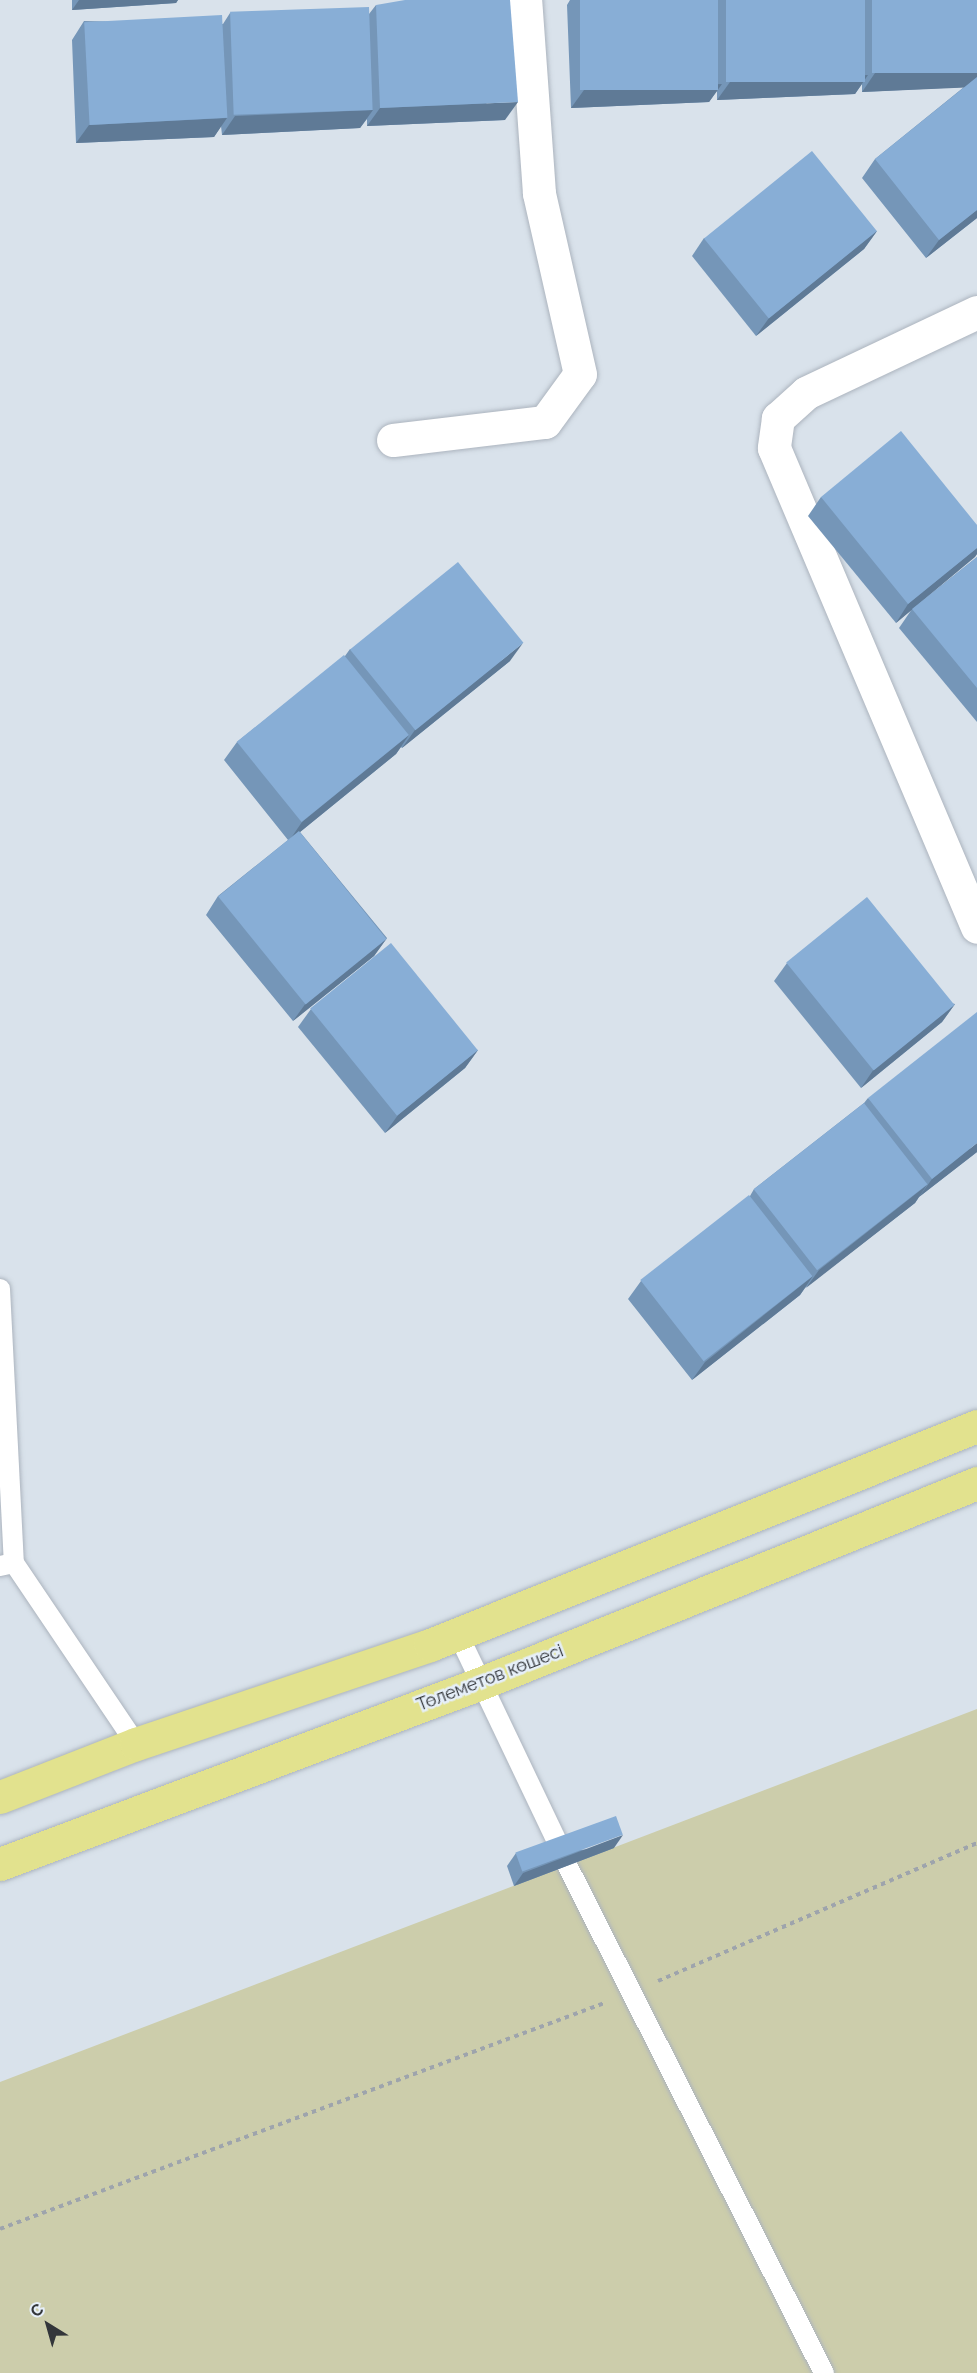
<!DOCTYPE html>
<meta charset="utf-8">
<style>
body{margin:0}
#map{position:relative;width:977px;height:2373px;overflow:hidden;background:#d9e2eb;font-family:Raleway,sans-serif}
div>[style]{position:absolute}
.green>*{inset:0;background:#cccdab}
.path>*{height:4px;margin-top:-2px;transform-origin:0;background:repeating-linear-gradient(90deg,#9ea4ac 0 4.5px,transparent 0 9px)}
.roads{filter:drop-shadow(0 0 2px #acb4be) drop-shadow(0 0 2px #acb4be)}
.lane>*{height:20px;margin:-10px;padding:0 10px;transform-origin:10px;border-radius:10px;background:#fff}
.street>*{height:33px;margin:-16.5px;padding:0 16.5px;transform-origin:16.5px;border-radius:16.5px;background:#fff}
.primary>*{height:33px;margin:-16.5px;padding:0 16.5px;transform-origin:16.5px;border-radius:16.5px;background:#e2e28e}
.wall>*{inset:0;background:#7596b8}
.shaded-wall>*{inset:0;background:#5f7a96}
.building>*{inset:0;background:#88aed6;transform-origin:0 0}
span{translate:-50% -50%;white-space:nowrap;text-align:center;line-height:1.15;-webkit-text-stroke:5px #e6eff9;paint-order:stroke}
.street-label{font-size:18px;color:#33363a}
.north{position:absolute;left:18px;top:2295px;width:60px;height:60px;-webkit-text-stroke:4px #e6eff9;paint-order:stroke;rotate:323deg;font-size:16px;font-weight:700;line-height:24px;text-align:center;color:#33363a}
.north::after{content:'';display:block;margin:auto;width:21px;height:27px;background:#33363a;clip-path:polygon(50% 0,100% 100%,50% 72%,0 100%)}
</style>
<div id="map">
<div class="green">
<div style="clip-path:polygon(977px 1709px,977px 2373px,0 2373px,0 2082px)"></div>
</div>
<div class="path">
<div style="left:658px;top:1981px;width:348px;rotate:-23.4deg"></div>
<div style="left:0;top:2229px;width:645px;rotate:-20.51deg"></div>
</div>
<div class="roads">
<div class="lane">
<div style="left:0;top:1289px;width:274px;rotate:87.1deg"></div>
<div style="left:0;top:1566px;width:14px;rotate:-12deg"></div>
<div style="left:14px;top:1563px;width:218px;rotate:56deg"></div>
<div style="left:458px;top:1634px;width:235px;rotate:64.5deg"></div>
<div style="left:567px;top:1865px;width:569px;rotate:63.16deg"></div>
</div>
<div class="street">
<div style="left:977px;top:312px;width:189px;rotate:154.7deg"></div>
<div style="left:806px;top:393px;width:38px;rotate:138deg"></div>
<div style="left:778px;top:418px;width:30px;rotate:98deg"></div>
<div style="left:774px;top:448px;width:520px;rotate:67.03deg"></div>
<div style="left:393px;top:440px;width:153px;rotate:-6.8deg"></div>
<div style="left:545px;top:422px;width:59px;rotate:-53.9deg"></div>
<div style="left:580px;top:374px;width:186px;rotate:-102.8deg"></div>
<div style="left:539px;top:193px;width:194px;rotate:-94.1deg"></div>
</div>
<div class="primary">
<div style="left:0;top:1797px;width:146px;rotate:-21.3deg"></div>
<div style="left:136px;top:1744px;width:310px;rotate:-18.6deg"></div>
<div style="left:430px;top:1645px;width:589px;rotate:-21.82deg"></div>
<div style="left:0;top:1864px;width:512px;rotate:-20.6deg"></div>
<div style="left:479px;top:1684px;width:537px;rotate:-21.98deg"></div>
</div>
</div>
<div class="wall">
<div style="clip-path:polygon(72px 0,178px 0,176px 3px,72px 10px)"></div>
<div style="clip-path:polygon(570px 0,977px 0,977px 218px,926px 258px,862px 178px,875px 159px,964px 87px,862px 92px,862px 84px,855px 94px,717px 100px,717px 91px,709px 102px,571px 108px,567px 5px)"></div>
<div style="clip-path:polygon(376px 5px,505px 120px,367px 126px,367px 119px,360px 128px,222px 135px,221px 126px,214px 137px,76px 143px,72px 40px,84px 21px,223px 24px,230px 13px,369px 14px)"></div>
<div style="clip-path:polygon(877px 231px,864px 249px,756px 336px,692px 256px,704px 238px)"></div>
<div style="clip-path:polygon(821px 497px,977px 525px,977px 554px,896px 623px,808px 516px)"></div>
<div style="clip-path:polygon(977px 557px,977px 722px,899px 628px,912px 609px)"></div>
<div style="clip-path:polygon(350px 649px,510px 661px,402px 748px,401px 747px,396px 754px,300px 832px,387px 938px,374px 956px,293px 1021px,206px 915px,218px 896px,288px 840px,224px 760px,237px 742px,345px 656px)"></div>
<div style="clip-path:polygon(787px 963px,955px 1004px,942px 1022px,861px 1088px,774px 981px)"></div>
<div style="clip-path:polygon(311px 1009px,478px 1050px,465px 1068px,385px 1133px,298px 1027px)"></div>
<div style="clip-path:polygon(868px 1098px,977px 1152px,919px 1197px,915px 1203px,805px 1288px,800px 1295px,692px 1380px,628px 1299px,641px 1281px,750px 1196px,754px 1189px,864px 1103px)"></div>
<div style="clip-path:polygon(614px 1848px,514px 1886px,507px 1866px,516px 1853px)"></div>
</div>
<div class="shaded-wall">
<div style="clip-path:polygon(79px 0,178px 0,176px 3px,72px 10px)"></div>
<div style="clip-path:polygon(977px 69px,977px 87px,862px 92px,875px 73px)"></div>
<div style="clip-path:polygon(868px 75px,855px 94px,717px 100px,730px 82px)"></div>
<div style="clip-path:polygon(722px 84px,709px 102px,571px 108px,584px 90px)"></div>
<div style="clip-path:polygon(518px 102px,505px 120px,367px 126px,380px 108px)"></div>
<div style="clip-path:polygon(373px 110px,360px 128px,222px 135px,235px 116px)"></div>
<div style="clip-path:polygon(227px 118px,214px 137px,76px 143px,89px 125px)"></div>
<div style="clip-path:polygon(977px 210px,977px 218px,926px 258px,939px 240px)"></div>
<div style="clip-path:polygon(877px 231px,864px 249px,756px 336px,769px 318px)"></div>
<div style="clip-path:polygon(977px 548px,977px 554px,975px 557px,896px 623px,908px 604px)"></div>
<div style="clip-path:polygon(523px 643px,510px 661px,402px 748px,415px 730px)"></div>
<div style="clip-path:polygon(409px 735px,396px 754px,289px 841px,302px 822px)"></div>
<div style="clip-path:polygon(387px 938px,374px 956px,293px 1021px,306px 1003px)"></div>
<div style="clip-path:polygon(955px 1004px,942px 1022px,861px 1088px,874px 1069px)"></div>
<div style="clip-path:polygon(478px 1050px,465px 1068px,385px 1133px,398px 1115px)"></div>
<div style="clip-path:polygon(977px 1143px,977px 1152px,919px 1197px,932px 1179px)"></div>
<div style="clip-path:polygon(927px 1185px,915px 1203px,806px 1288px,819px 1270px)"></div>
<div style="clip-path:polygon(813px 1276px,800px 1295px,692px 1380px,705px 1362px)"></div>
<div style="clip-path:polygon(623px 1835px,614px 1848px,514px 1886px,523px 1873px)"></div>
</div>
<div class="building">
<div style="clip-path:polygon(405px 0,510px 0,518px 102px,380px 108px,376px 5px)"></div>
<div style="left:580px;top:0;width:138px;height:90px"></div>
<div style="left:726px;top:0;width:139px;height:82px"></div>
<div style="left:872px;top:0;width:105px;height:73px"></div>
<div style="left:369px;top:7px;width:103px;height:139px;rotate:88deg"></div>
<div style="left:222px;top:15px;width:103px;height:138px;rotate:87deg"></div>
<div style="clip-path:polygon(977px 77px,977px 210px,939px 240px,875px 159px)"></div>
<div style="left:812px;top:151px;width:103px;height:139px;rotate:51deg"></div>
<div style="clip-path:polygon(901px 431px,977px 525px,977px 548px,908px 604px,821px 497px)"></div>
<div style="clip-path:polygon(977px 557px,977px 688px,912px 609px)"></div>
<div style="left:458px;top:562px;width:104px;height:139px;rotate:51deg"></div>
<div style="left:344px;top:655px;width:103px;height:138px;rotate:51deg"></div>
<div style="left:299px;top:831px;width:139px;height:104px;rotate:51deg"></div>
<div style="left:867px;top:897px;width:139px;height:104px;rotate:51deg"></div>
<div style="left:391px;top:943px;width:138px;height:104px;rotate:51deg"></div>
<div style="clip-path:polygon(977px 1012px,977px 1143px,932px 1179px,868px 1098px)"></div>
<div style="left:864px;top:1103px;width:103px;height:140px;rotate:52deg"></div>
<div style="left:749px;top:1195px;width:103px;height:138px;rotate:52deg"></div>
<div style="left:616px;top:1816px;width:20px;height:107px;rotate:70deg"></div>
</div>
<div class="street-label">
<span style="left:490px;top:1678px;rotate:-21deg">Төлеметов көшесі</span>
</div>
<div class="north">С</div>
</div>
